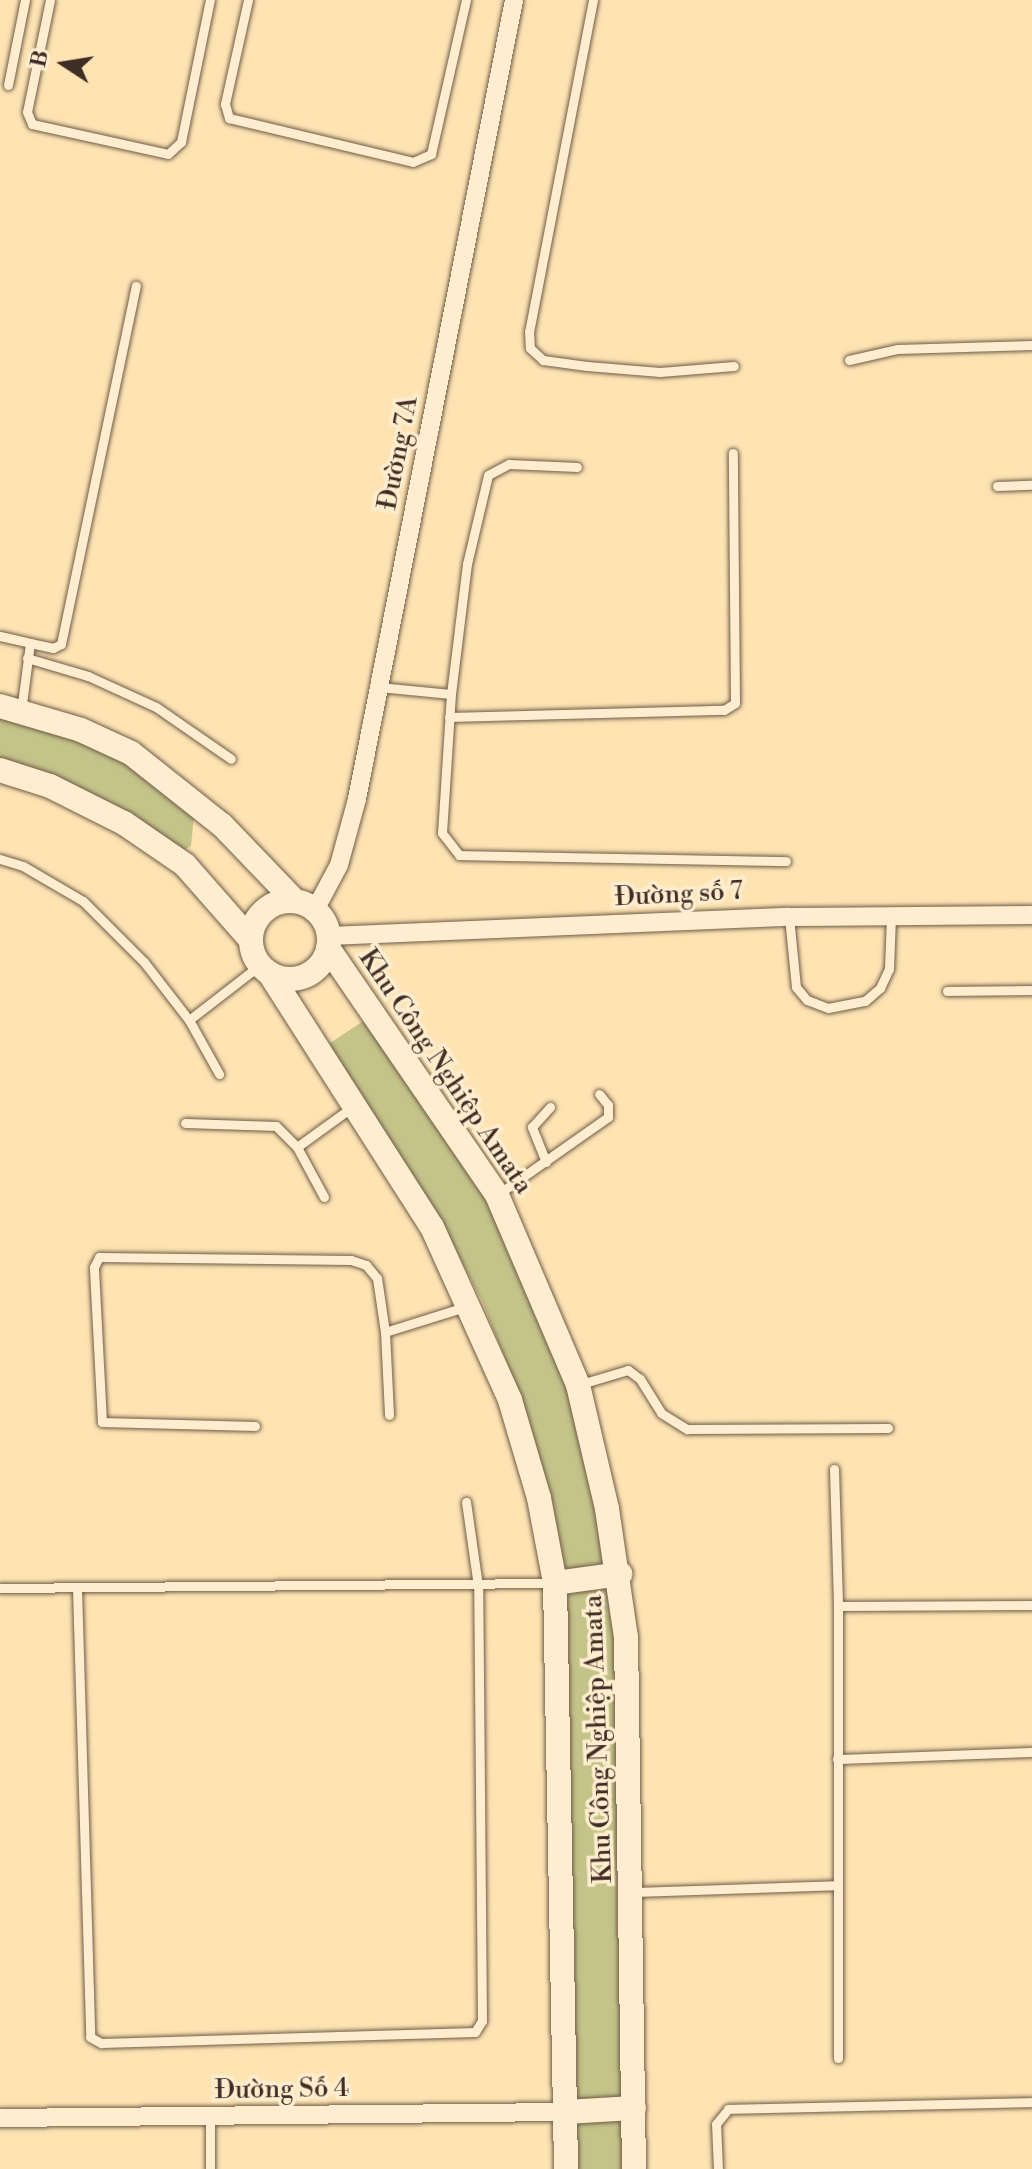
<!DOCTYPE html>
<meta charset="utf-8">
<style>
body{margin:0}
#map{position:relative;width:1032px;height:2169px;overflow:hidden;background:#fee4b3;font-family:"Libre Bodoni",serif}
div>[style]{position:absolute}
.green>*{inset:0;background:#c4c389;transform-origin:0 0}
.roads{filter:drop-shadow(0 0 2px #6f5c48) drop-shadow(0 0 2px #6f5c48)}
.lane>*{height:9px;margin:-4.5px;padding:0 4.5px;transform-origin:4.5px;border-radius:4.5px;background:#feedce}
.street>*{height:18px;margin:-9px;padding:0 9px;transform-origin:9px;border-radius:9px;background:#feedce}
.secondary>*{height:24px;margin:-12px;padding:0 12px;transform-origin:12px;border-radius:12px;background:#feedce}
.secondary>.ring{margin:-12px;padding:0;box-sizing:content-box;background:none;border:24px solid #feedce;border-radius:50%}
span{translate:-50% -50%;white-space:nowrap;text-align:center;line-height:1.15;-webkit-text-stroke:7px #feedce;paint-order:stroke}
.street-label{font-size:26px;color:#3f2e25}
.north{position:absolute;left:24px;top:24px;width:80px;height:80px;-webkit-text-stroke:6px #feedce;paint-order:stroke;rotate:282deg;font-size:22px;font-weight:700;line-height:32px;text-align:center;color:#3f2e25}
.north::after{content:'';display:block;margin:auto;width:28px;height:36px;background:#3f2e25;clip-path:polygon(50% 0,100% 100%,50% 72%,0 100%)}
</style>
<div id="map">
<div class="green">
<div style="clip-path:polygon(0 717px,77px 740px,125px 762px,194px 815px,191px 846px,183px 851px,0 758px)"></div>
<div style="clip-path:polygon(368px 1018px,488px 1201px,568px 1388px,608px 1570px,564px 1576px,519px 1393px,482px 1301px,441px 1221px,327px 1045px)"></div>
<div style="clip-path:polygon(610px 1582px,616px 1638px,623px 2103px,575px 2106px,565px 1588px)"></div>
<div style="left:623px;top:2115px;width:54px;height:48px;rotate:89deg"></div>
</div>
<div class="roads">
<div class="lane">
<div style="left:50px;top:0;width:114px;rotate:101.6deg"></div>
<div style="left:27px;top:112px;width:13px;rotate:67deg"></div>
<div style="left:32px;top:124px;width:139px;rotate:12.4deg"></div>
<div style="left:168px;top:154px;width:18px;rotate:-43deg"></div>
<div style="left:181px;top:142px;width:145px;rotate:-78.5deg"></div>
<div style="left:248px;top:0;width:107px;rotate:102.5deg"></div>
<div style="left:225px;top:104px;width:15px;rotate:74deg"></div>
<div style="left:229px;top:118px;width:189px;rotate:13.4deg"></div>
<div style="left:413px;top:162px;width:20px;rotate:-24deg"></div>
<div style="left:431px;top:154px;width:158px;rotate:-77.2deg"></div>
<div style="left:593px;top:0;width:337px;rotate:100.9deg"></div>
<div style="left:529px;top:331px;width:17px;rotate:87deg"></div>
<div style="left:530px;top:348px;width:18px;rotate:43deg"></div>
<div style="left:543px;top:360px;width:44px;rotate:7.8deg"></div>
<div style="left:587px;top:366px;width:73px;rotate:4.7deg"></div>
<div style="left:660px;top:372px;width:74px;rotate:-4.6deg"></div>
<div style="left:8px;top:85px;width:87px;rotate:-78.7deg"></div>
<div style="left:849px;top:360px;width:49px;rotate:-12.9deg"></div>
<div style="left:897px;top:349px;width:135px;rotate:-1.7deg"></div>
<div style="left:997px;top:486px;width:35px;rotate:-2deg"></div>
<div style="left:0;top:636px;width:31px;rotate:13deg"></div>
<div style="left:30px;top:643px;width:69px;rotate:97.5deg"></div>
<div style="left:30px;top:643px;width:24px;rotate:12deg"></div>
<div style="left:53px;top:648px;width:9px;rotate:-27deg"></div>
<div style="left:61px;top:644px;width:366px;rotate:-78.2deg"></div>
<div style="left:27px;top:658px;width:64px;rotate:16.4deg"></div>
<div style="left:88px;top:676px;width:75px;rotate:24.5deg"></div>
<div style="left:156px;top:707px;width:91px;rotate:34.7deg"></div>
<div style="left:379px;top:687px;width:72px;rotate:5.6deg"></div>
<div style="left:451px;top:694px;width:139px;rotate:93.7deg"></div>
<div style="left:442px;top:833px;width:28px;rotate:52deg"></div>
<div style="left:459px;top:855px;width:327px;rotate:1.1deg"></div>
<div style="left:451px;top:694px;width:131px;rotate:-83deg"></div>
<div style="left:467px;top:564px;width:91px;rotate:-76.7deg"></div>
<div style="left:488px;top:475px;width:24px;rotate:-28deg"></div>
<div style="left:509px;top:464px;width:68px;rotate:2.5deg"></div>
<div style="left:449px;top:717px;width:275px;rotate:-1.5deg"></div>
<div style="left:724px;top:710px;width:13px;rotate:-32deg"></div>
<div style="left:735px;top:703px;width:250px;rotate:-90.5deg"></div>
<div style="left:0;top:859px;width:24px;rotate:17deg"></div>
<div style="left:23px;top:866px;width:69px;rotate:30.3deg"></div>
<div style="left:83px;top:901px;width:86px;rotate:45deg"></div>
<div style="left:144px;top:962px;width:73px;rotate:52.2deg"></div>
<div style="left:189px;top:1020px;width:90px;rotate:-37.8deg"></div>
<div style="left:789px;top:917px;width:70px;rotate:84.3deg"></div>
<div style="left:796px;top:987px;width:17px;rotate:50deg"></div>
<div style="left:807px;top:1000px;width:22px;rotate:21deg"></div>
<div style="left:828px;top:1008px;width:38px;rotate:-11deg"></div>
<div style="left:865px;top:1001px;width:20px;rotate:-41deg"></div>
<div style="left:880px;top:988px;width:21px;rotate:-65deg"></div>
<div style="left:889px;top:969px;width:53px;rotate:-87.8deg"></div>
<div style="left:947px;top:991px;width:85px;rotate:-0.7deg"></div>
<div style="left:189px;top:1020px;width:62px;rotate:60.9deg"></div>
<div style="left:185px;top:1123px;width:91px;rotate:1.9deg"></div>
<div style="left:276px;top:1126px;width:30px;rotate:45deg"></div>
<div style="left:546px;top:1162px;width:38px;rotate:-112deg"></div>
<div style="left:532px;top:1127px;width:27px;rotate:-48deg"></div>
<div style="left:497px;top:1195px;width:136px;rotate:-35.1deg"></div>
<div style="left:608px;top:1117px;width:12px;rotate:-90deg"></div>
<div style="left:608px;top:1105px;width:14px;rotate:-129deg"></div>
<div style="left:324px;top:1197px;width:57px;rotate:-118.4deg"></div>
<div style="left:297px;top:1147px;width:68px;rotate:-36deg"></div>
<div style="left:385px;top:1332px;width:83px;rotate:87.2deg"></div>
<div style="left:581px;top:1384px;width:49px;rotate:-16.6deg"></div>
<div style="left:628px;top:1370px;width:15px;rotate:37deg"></div>
<div style="left:640px;top:1379px;width:40px;rotate:58deg"></div>
<div style="left:661px;top:1413px;width:31px;rotate:32deg"></div>
<div style="left:687px;top:1429px;width:201px;rotate:-0.3deg"></div>
<div style="left:255px;top:1426px;width:153px;rotate:-178.5deg"></div>
<div style="left:102px;top:1422px;width:155px;rotate:-93deg"></div>
<div style="left:94px;top:1267px;width:11px;rotate:-63deg"></div>
<div style="left:99px;top:1257px;width:252px;rotate:0.7deg"></div>
<div style="left:351px;top:1260px;width:16px;rotate:18deg"></div>
<div style="left:366px;top:1265px;width:17px;rotate:50deg"></div>
<div style="left:377px;top:1278px;width:55px;rotate:81.6deg"></div>
<div style="left:385px;top:1332px;width:84px;rotate:-17.4deg"></div>
<div style="left:834px;top:1469px;width:137px;rotate:88.3deg"></div>
<div style="left:0;top:1588px;width:553px;rotate:-0.52deg"></div>
<div style="left:77px;top:1588px;width:449px;rotate:88.3deg"></div>
<div style="left:90px;top:2037px;width:13px;rotate:29deg"></div>
<div style="left:101px;top:2043px;width:374px;rotate:-1.7deg"></div>
<div style="left:475px;top:2032px;width:13px;rotate:-58deg"></div>
<div style="left:482px;top:2021px;width:435px;rotate:-90.5deg"></div>
<div style="left:478px;top:1586px;width:85px;rotate:-98.1deg"></div>
<div style="left:837px;top:1759px;width:195px;rotate:-2.1deg"></div>
<div style="left:632px;top:1892px;width:206px;rotate:-1.9deg"></div>
<div style="left:838px;top:2058px;width:452px;rotate:-90deg"></div>
<div style="left:838px;top:1606px;width:194px;rotate:-0.3deg"></div>
<div style="left:210px;top:2169px;width:52px;rotate:-90deg"></div>
<div style="left:718px;top:2169px;width:45px;rotate:-92.5deg"></div>
<div style="left:716px;top:2124px;width:19px;rotate:-51deg"></div>
<div style="left:728px;top:2109px;width:304px;rotate:-1.3deg"></div>
</div>
<div class="street">
<div style="left:315px;top:910px;width:51px;rotate:-61.9deg"></div>
<div style="left:339px;top:865px;width:68px;rotate:-74.7deg"></div>
<div style="left:357px;top:799px;width:814px;rotate:-78.88deg"></div>
<div style="left:329px;top:936px;width:460px;rotate:-2.4deg"></div>
<div style="left:789px;top:917px;width:243px;rotate:-0.5deg"></div>
<div style="left:0;top:2118px;width:565px;rotate:-0.61deg"></div>
</div>
<div class="secondary">
<div style="left:0;top:706px;width:84px;rotate:16.5deg"></div>
<div style="left:81px;top:730px;width:55px;rotate:24.7deg"></div>
<div style="left:131px;top:753px;width:116px;rotate:38.4deg"></div>
<div style="left:222px;top:825px;width:105px;rotate:46.2deg"></div>
<div style="left:0;top:770px;width:52px;rotate:17.7deg"></div>
<div style="left:50px;top:786px;width:83px;rotate:26.6deg"></div>
<div style="left:124px;top:823px;width:74px;rotate:34.5deg"></div>
<div style="left:185px;top:865px;width:100px;rotate:48.7deg"></div>
<div class="ring" style="left:251px;top:901px;width:54px;height:54px"></div>
<div style="left:328px;top:948px;width:299px;rotate:55.6deg"></div>
<div style="left:497px;top:1195px;width:207px;rotate:66.9deg"></div>
<div style="left:578px;top:1385px;width:127px;rotate:76.8deg"></div>
<div style="left:607px;top:1509px;width:129px;rotate:81.6deg"></div>
<div style="left:626px;top:1637px;width:532px;rotate:89.14deg"></div>
<div style="left:270px;top:974px;width:300px;rotate:57.4deg"></div>
<div style="left:432px;top:1227px;width:190px;rotate:65.7deg"></div>
<div style="left:510px;top:1400px;width:102px;rotate:73.5deg"></div>
<div style="left:539px;top:1498px;width:86px;rotate:79.3deg"></div>
<div style="left:555px;top:1583px;width:586px;rotate:88.92deg"></div>
<div style="left:555px;top:1583px;width:66px;rotate:-7.9deg"></div>
<div style="left:565px;top:2112px;width:69px;rotate:-3.3deg"></div>
</div>
</div>
<div class="street-label">
<span style="left:399px;top:453px;rotate:-79deg">Đường 7A</span>
<span style="left:679px;top:895px;rotate:-3deg">Đường số 7</span>
<span style="left:445px;top:1072px;rotate:56deg">Khu Công Nghiệp Amata</span>
<span style="left:599px;top:1739px;rotate:-92deg">Khu Công Nghiệp Amata</span>
<span style="left:282px;top:2090px;rotate:-1deg">Đường Số 4</span>
</div>
<div class="north">B</div>
</div>
